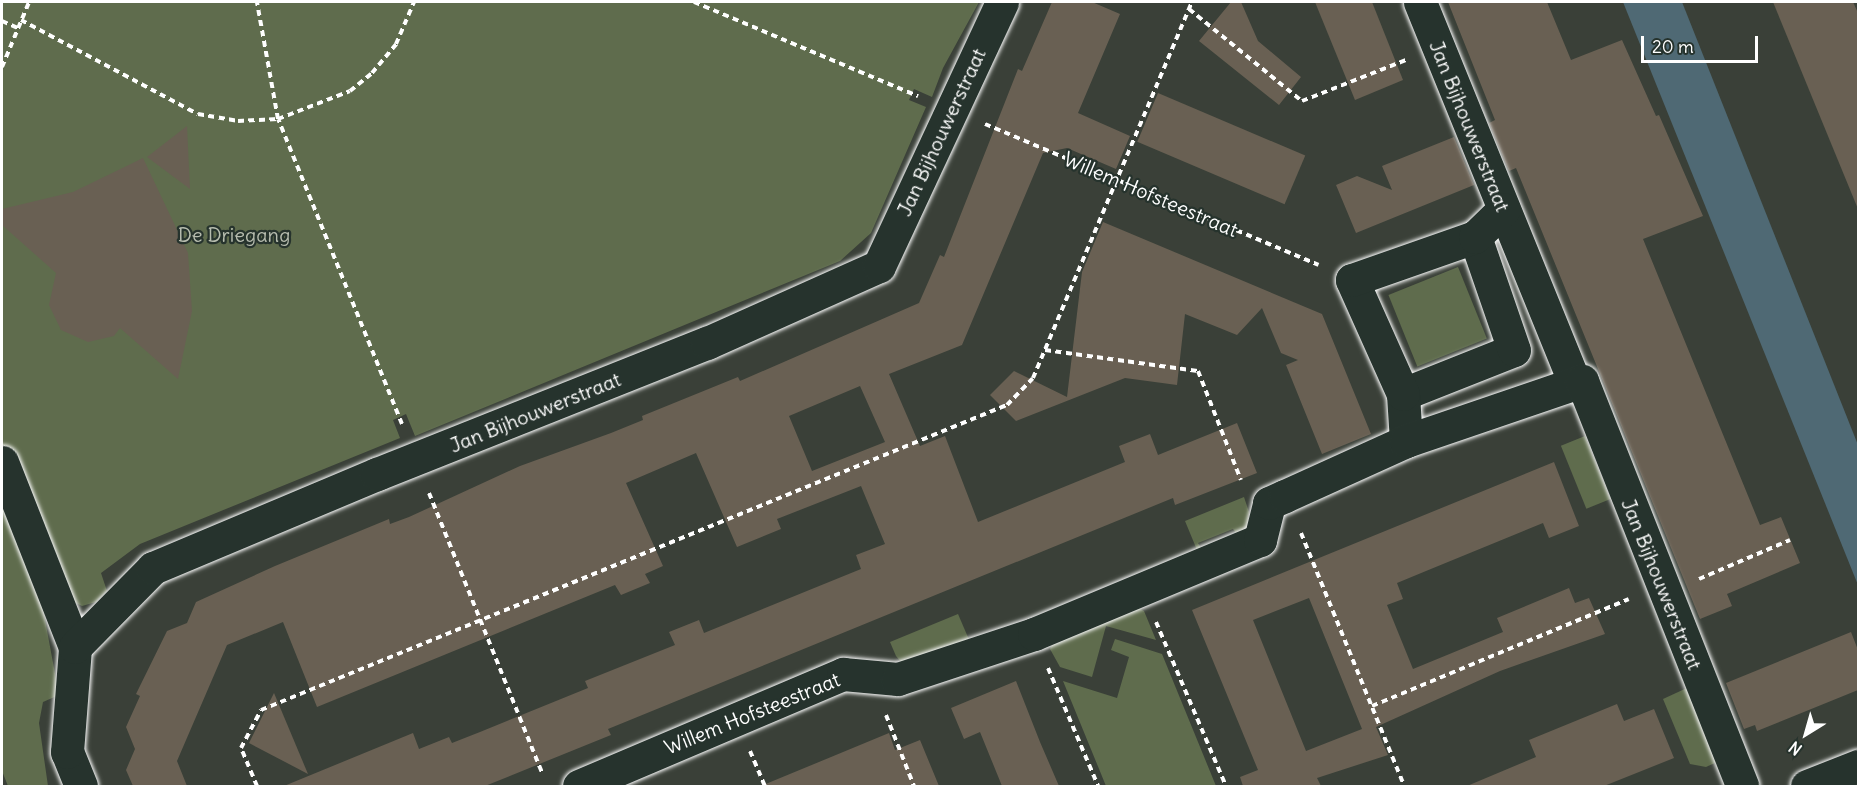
<!DOCTYPE html>
<style>
body{margin:0}
#map{position:relative;width:1860px;height:788px;overflow:hidden;background:#3a4038;font-family:Delius,sans-serif}
div>[style]{position:absolute}
.green>*{inset:0;background:#5f6c4d;transform-origin:0 0}
.water>*{inset:0;background:#4f6974}
.building>*{inset:0;background:#696053;transform-origin:0 0}
.path>*{height:4px;margin-top:-2px;transform-origin:0;background:repeating-linear-gradient(90deg,#fff 0 6px,transparent 0 10.5px)}
.roads{filter:drop-shadow(0 0 2px #fff) drop-shadow(0 0 2px #fff)}
.minor>*{height:33px;margin:-16.5px;padding:0 16.5px;transform-origin:16.5px;border-radius:16.5px;background:#26332d}
span{translate:-50% -50%;white-space:nowrap;text-align:center;line-height:1.15;-webkit-text-stroke:4.5px #26332d;paint-order:stroke}
.street-label{font-size:20px;color:#fff}
.park-label{font-size:20px;color:#b7bdaf}
.frame{position:absolute;inset:0;border:3px solid #fff;pointer-events:none}
.north{position:absolute;left:1776px;top:704px;width:60px;height:60px;-webkit-text-stroke:4px #26332d;paint-order:stroke;rotate:217deg;font-size:16px;font-weight:700;line-height:24px;text-align:center;color:#fff}
.north::after{content:'';display:block;margin:auto;width:21px;height:27px;background:#fff;clip-path:polygon(50% 0,100% 100%,50% 72%,0 100%)}
.scale{position:absolute;left:1641px;top:36px;width:117px;height:27px;box-sizing:border-box;border:3px solid #fff;border-top:0;padding-left:8px;font-size:18px;line-height:21px;white-space:nowrap;color:#fff;-webkit-text-stroke:4px #26332d;paint-order:stroke}
</style>
<div id="map">
<div class="green">
<div style="clip-path:polygon(2px 2px,979px 2px,943px 68px,932px 97px,914px 89px,909px 100px,926px 107px,871px 233px,840px 261px,415px 436px,406px 414px,393px 420px,400px 438px,140px 544px,101px 573px,107px 591px,96px 602px,82px 606px,66px 598px,43px 609px,59px 695px,43px 702px,39px 723px,48px 786px,8px 786px,2px 771px)"></div>
<div style="left:1458px;top:267px;width:77px;height:75px;rotate:68deg"></div>
<div style="left:1585px;top:436px;width:68px;height:26px;rotate:68deg"></div>
<div style="clip-path:polygon(1244px 497px,1249px 512px,1247px 529px,1236px 533px,1233px 529px,1198px 543px,1201px 548px,1197px 550px,1185px 521px)"></div>
<div style="clip-path:polygon(1134px 606px,1144px 611px,1156px 640px,1106px 626px,1092px 677px,1060px 667px,1050px 649px,1055px 640px)"></div>
<div style="clip-path:polygon(958px 614px,970px 642px,902px 663px,896px 656px,890px 642px)"></div>
<div style="clip-path:polygon(1115px 639px,1162px 654px,1216px 786px,1106px 786px,1063px 681px,1117px 698px,1129px 657px,1111px 650px)"></div>
<div style="clip-path:polygon(1689px 687px,1717px 762px,1706px 767px,1690px 764px,1663px 699px)"></div>
</div>
<div class="water">
<div style="clip-path:polygon(1623px 2px,1682px 2px,1858px 445px,1858px 585px)"></div>
</div>
<div class="building">
<div style="clip-path:polygon(evenodd,1052px 2px,1092px 2px,1120px 14px,1078px 113px,1130px 136px,1116px 169px,1067px 148px,1043px 153px,962px 345px,889px 374px,920px 446px,945px 436px,978px 522px,1125px 462px,1119px 446px,1150px 434px,1158px 455px,1237px 423px,1257px 473px,1175px 505px,1173px 498px,608px 729px,611px 735px,485px 786px,284px 786px,413px 733px,419px 749px,449px 737px,452px 743px,480px 732px,588px 688px,585px 681px,675px 645px,669px 632px,699px 620px,704px 633px,861px 569px,856px 555px,885px 544px,861px 486px,777px 519px,781px 529px,737px 547px,696px 453px,626px 483px,663px 566px,645px 574px,650px 583px,621px 595px,615px 585px,317px 707px,283px 622px,227px 645px,177px 761px,187px 786px,133px 786px,126px 770px,135px 749px,126px 727px,140px 696px,136px 694px,167px 631px,187px 623px,196px 602px,275px 566px,389px 519px,390px 524px,409px 517px,520px 466px,611px 433px,643px 420px,642px 416px,738px 377px,740px 381px,919px 303px,940px 255px,944px 257px,1018px 69px,1022px 71px,1052px 2px,860px 386px,885px 442px,812px 471px,789px 416px,860px 386px)"></div>
<div style="clip-path:polygon(1231px 2px,1241px 2px,1258px 41px,1301px 77px,1279px 105px,1199px 41px)"></div>
<div style="clip-path:polygon(1315px 2px,1372px 2px,1403px 80px,1355px 100px)"></div>
<div style="clip-path:polygon(1448px 2px,1547px 2px,1571px 60px,1622px 40px,1656px 116px,1659px 115px,1703px 216px,1643px 239px,1760px 525px,1781px 517px,1800px 563px,1727px 594px,1732px 606px,1700px 619px,1516px 168px,1509px 171px,1489px 123px,1495px 120px)"></div>
<div style="clip-path:polygon(1773px 2px,1853px 2px,1858px 13px,1858px 209px)"></div>
<div style="left:1158px;top:93px;width:160px;height:53px;rotate:23deg"></div>
<div style="clip-path:polygon(187px 126px,190px 189px,147px 157px)"></div>
<div style="clip-path:polygon(1454px 137px,1474px 185px,1356px 233px,1336px 185px,1357px 176px,1392px 190px,1382px 166px)"></div>
<div style="clip-path:polygon(143px 158px,188px 253px,192px 311px,178px 379px,120px 328px,114px 336px,88px 342px,61px 330px,49px 305px,56px 273px,2px 225px,2px 209px,73px 192px)"></div>
<div style="clip-path:polygon(1103px 222px,1322px 314px,1371px 434px,1322px 454px,1286px 365px,1298px 360px,1281px 353px,1262px 308px,1237px 335px,1185px 314px,1177px 385px,1125px 378px,1016px 421px,990px 395px,1014px 371px,1067px 397px,1082px 272px)"></div>
<div style="clip-path:polygon(evenodd,1554px 462px,1579px 526px,1549px 538px,1543px 523px,1426px 571px,1397px 583px,1403px 599px,1387px 605px,1413px 669px,1503px 632px,1497px 618px,1569px 588px,1575px 603px,1589px 598px,1605px 634px,1500px 671px,1376px 727px,1388px 755px,1317px 778px,1321px 786px,1243px 786px,1240px 777px,1258px 770px,1192px 610px,1554px 462px,1309px 598px,1362px 729px,1306px 751px,1253px 620px,1309px 598px)"></div>
<div style="clip-path:polygon(1851px 632px,1858px 650px,1858px 690px,1757px 731px,1755px 725px,1744px 729px,1726px 683px)"></div>
<div style="clip-path:polygon(1016px 681px,1040px 742px,1059px 786px,1002px 786px,980px 732px,964px 739px,951px 708px)"></div>
<div style="clip-path:polygon(274px 693px,308px 774px,249px 743px)"></div>
<div style="clip-path:polygon(1617px 704px,1624px 721px,1654px 709px,1674px 758px,1604px 786px,1467px 786px,1536px 757px,1529px 740px)"></div>
<div style="clip-path:polygon(889px 733px,895px 750px,920px 740px,939px 786px,761px 786px)"></div>
</div>
<div class="path">
<div style="left:694px;top:2px;width:243px;rotate:22.8deg"></div>
<div style="left:1189px;top:9px;width:146px;rotate:39.2deg"></div>
<div style="left:1302px;top:101px;width:112px;rotate:-21.5deg"></div>
<div style="left:21px;top:20px;width:200px;rotate:28deg"></div>
<div style="left:198px;top:114px;width:41px;rotate:9.9deg"></div>
<div style="left:238px;top:121px;width:40px;rotate:-2.9deg"></div>
<div style="left:278px;top:119px;width:119px;rotate:-100.2deg"></div>
<div style="left:2px;top:21px;width:17px;rotate:24deg"></div>
<div style="left:2px;top:67px;width:70px;rotate:-67.4deg"></div>
<div style="left:985px;top:124px;width:362px;rotate:22.9deg"></div>
<div style="left:1045px;top:350px;width:154px;rotate:7.8deg"></div>
<div style="left:1198px;top:371px;width:117px;rotate:68.5deg"></div>
<div style="left:402px;top:424px;width:329px;rotate:-112.1deg"></div>
<div style="left:278px;top:119px;width:77px;rotate:-21.3deg"></div>
<div style="left:350px;top:91px;width:28px;rotate:-39deg"></div>
<div style="left:372px;top:73px;width:38px;rotate:-50deg"></div>
<div style="left:396px;top:44px;width:46px;rotate:-66.8deg"></div>
<div style="left:429px;top:493px;width:304px;rotate:68deg"></div>
<div style="left:1301px;top:533px;width:273px;rotate:67.8deg"></div>
<div style="left:1699px;top:579px;width:99px;rotate:-23.2deg"></div>
<div style="left:1156px;top:622px;width:178px;rotate:66.9deg"></div>
<div style="left:1048px;top:668px;width:128px;rotate:67deg"></div>
<div style="left:1372px;top:706px;width:278px;rotate:-22.6deg"></div>
<div style="left:886px;top:715px;width:76px;rotate:68.5deg"></div>
<div style="left:750px;top:751px;width:38px;rotate:67deg"></div>
<div style="left:257px;top:786px;width:41px;rotate:-112.8deg"></div>
<div style="left:241px;top:748px;width:43px;rotate:-62.2deg"></div>
<div style="left:261px;top:710px;width:806px;rotate:-22.24deg"></div>
<div style="left:1007px;top:405px;width:37px;rotate:-46deg"></div>
<div style="left:1033px;top:378px;width:408px;rotate:-67.1deg"></div>
</div>
<div class="roads">
<div class="minor">
<div style="left:1420px;top:2px;width:411px;rotate:67.9deg"></div>
<div style="left:1403px;top:394px;width:119px;rotate:-21.6deg"></div>
<div style="left:1514px;top:350px;width:120px;rotate:-109deg"></div>
<div style="left:1406px;top:441px;width:47px;rotate:-93.7deg"></div>
<div style="left:1403px;top:394px;width:125px;rotate:-114.1deg"></div>
<div style="left:1352px;top:280px;width:130px;rotate:-19.3deg"></div>
<div style="left:1475px;top:237px;width:40px;rotate:-44deg"></div>
<div style="left:2px;top:462px;width:199px;rotate:68.5deg"></div>
<div style="left:81px;top:786px;width:37px;rotate:-112deg"></div>
<div style="left:67px;top:752px;width:105px;rotate:-85.6deg"></div>
<div style="left:75px;top:647px;width:111px;rotate:-45.4deg"></div>
<div style="left:153px;top:568px;width:243px;rotate:-22.8deg"></div>
<div style="left:377px;top:474px;width:355px;rotate:-21.7deg"></div>
<div style="left:707px;top:343px;width:188px;rotate:-24.1deg"></div>
<div style="left:879px;top:266px;width:291px;rotate:-65deg"></div>
<div style="left:579px;top:786px;width:287px;rotate:-23deg"></div>
<div style="left:843px;top:674px;width:55px;rotate:5.2deg"></div>
<div style="left:898px;top:679px;width:143px;rotate:-18.3deg"></div>
<div style="left:1034px;top:634px;width:245px;rotate:-22.6deg"></div>
<div style="left:1260px;top:540px;width:38px;rotate:-76deg"></div>
<div style="left:1269px;top:503px;width:17px;rotate:-24deg"></div>
<div style="left:1285px;top:496px;width:133px;rotate:-24.4deg"></div>
<div style="left:1406px;top:441px;width:186px;rotate:-18.8deg"></div>
<div style="left:1582px;top:381px;width:435px;rotate:68.4deg"></div>
<div style="left:1807px;top:786px;width:55px;rotate:-21.4deg"></div>
</div>
</div>
<div class="street-label">
<span style="left:1470px;top:126px;rotate:68deg">Jan Bijhouwerstraat</span>
<span style="left:941px;top:132px;rotate:-65deg">Jan Bijhouwerstraat</span>
<span style="left:1151px;top:194px;rotate:23deg">Willem Hofsteestraat</span>
<span style="left:535px;top:412px;rotate:-22deg">Jan Bijhouwerstraat</span>
<span style="left:1662px;top:584px;rotate:68deg">Jan Bijhouwerstraat</span>
<span style="left:752px;top:713px;rotate:-22deg">Willem Hofsteestraat</span>
</div>
<div class="park-label">
<span style="left:234px;top:234px">De Driegang</span>
</div>
<div class="frame"></div>
<div class="north">N</div>
<div class="scale">20 m</div>
</div>
